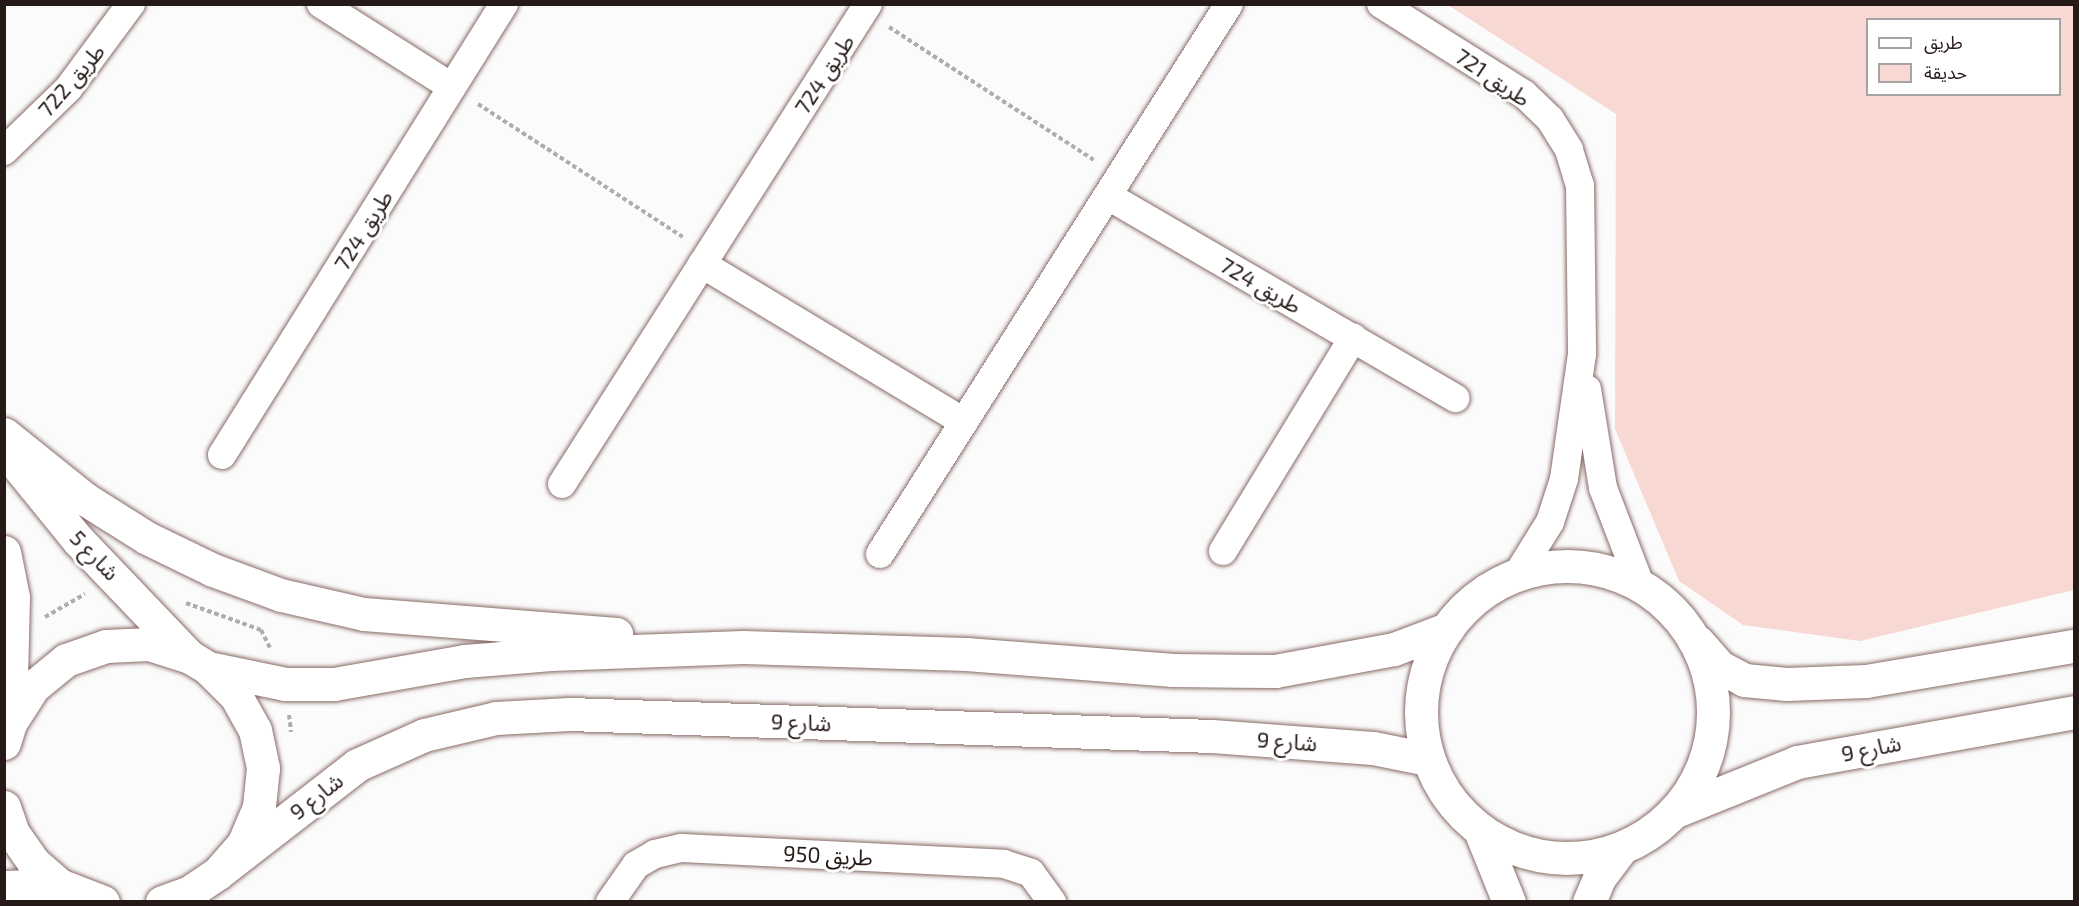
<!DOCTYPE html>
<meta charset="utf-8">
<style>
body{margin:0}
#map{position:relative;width:2079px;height:906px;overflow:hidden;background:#fbfbfb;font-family:"Exo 2","Noto Sans Arabic",sans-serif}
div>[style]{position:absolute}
.green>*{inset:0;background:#f8d8d3}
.path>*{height:4px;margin-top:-2px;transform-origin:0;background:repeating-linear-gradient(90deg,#b0acab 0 4.5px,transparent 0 7.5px)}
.roads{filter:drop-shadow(0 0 2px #886b66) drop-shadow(0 0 2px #886b66)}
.minor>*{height:28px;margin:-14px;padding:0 14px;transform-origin:14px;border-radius:14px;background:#fff}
.tertiary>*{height:33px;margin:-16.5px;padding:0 16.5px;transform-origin:16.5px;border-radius:16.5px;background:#fff}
.secondary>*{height:33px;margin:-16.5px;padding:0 16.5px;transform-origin:16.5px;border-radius:16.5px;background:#fff}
.secondary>.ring{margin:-16.5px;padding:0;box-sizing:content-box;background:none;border:33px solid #fff;border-radius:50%}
span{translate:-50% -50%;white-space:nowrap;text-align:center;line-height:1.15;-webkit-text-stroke:6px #fff;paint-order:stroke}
.street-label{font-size:22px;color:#261a18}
.frame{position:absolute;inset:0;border:6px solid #261a18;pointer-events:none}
.legend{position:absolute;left:1866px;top:18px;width:195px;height:78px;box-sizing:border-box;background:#fff;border:2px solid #a8a3a3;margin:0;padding:8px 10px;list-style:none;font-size:18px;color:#261a18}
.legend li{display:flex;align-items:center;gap:12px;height:30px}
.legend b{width:30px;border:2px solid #a8a3a3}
</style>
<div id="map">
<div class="green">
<div style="clip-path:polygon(evenodd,1448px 5px,2074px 5px,2074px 590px,1860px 641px,1743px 625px,1679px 581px,1615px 429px,1616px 114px,1448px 5px,1868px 20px,2060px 20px,2060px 94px,1868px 94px,1868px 20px)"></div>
</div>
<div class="path">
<div style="left:889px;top:27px;width:244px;rotate:33deg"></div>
<div style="left:478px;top:104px;width:244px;rotate:33deg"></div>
<div style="left:186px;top:603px;width:80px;rotate:19.8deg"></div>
<div style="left:261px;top:630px;width:20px;rotate:63deg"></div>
<div style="left:45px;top:617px;width:46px;rotate:-29.9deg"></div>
<div style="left:289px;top:715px;width:17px;rotate:83deg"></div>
</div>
<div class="roads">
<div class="minor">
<div style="left:321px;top:4px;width:155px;rotate:32.4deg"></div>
<div style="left:1381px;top:4px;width:169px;rotate:32.2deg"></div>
<div style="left:1524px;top:94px;width:36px;rotate:44deg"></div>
<div style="left:1550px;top:119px;width:36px;rotate:58deg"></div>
<div style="left:1569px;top:150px;width:37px;rotate:73deg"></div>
<div style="left:1580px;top:185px;width:169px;rotate:89.3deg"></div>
<div style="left:1582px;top:354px;width:126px;rotate:98.2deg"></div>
<div style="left:1564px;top:479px;width:45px;rotate:108deg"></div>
<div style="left:1550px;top:522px;width:62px;rotate:121.9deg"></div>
<div style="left:4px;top:151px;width:89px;rotate:-44.1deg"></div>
<div style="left:68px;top:89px;width:106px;rotate:-53.5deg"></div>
<div style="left:1108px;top:196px;width:402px;rotate:30.2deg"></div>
<div style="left:702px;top:264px;width:306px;rotate:31.1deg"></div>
<div style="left:1587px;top:389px;width:100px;rotate:80.8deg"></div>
<div style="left:1603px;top:488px;width:106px;rotate:69deg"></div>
<div style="left:222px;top:455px;width:532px;rotate:-57.98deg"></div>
<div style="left:562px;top:484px;width:569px;rotate:-57.48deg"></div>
<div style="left:1223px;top:551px;width:250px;rotate:-58.6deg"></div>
<div style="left:880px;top:554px;width:651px;rotate:-57.6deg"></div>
<div style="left:610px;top:902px;width:45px;rotate:-54.9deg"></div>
<div style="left:636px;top:865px;width:22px;rotate:-30deg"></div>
<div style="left:655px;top:854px;width:28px;rotate:-13deg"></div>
<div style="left:682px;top:848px;width:322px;rotate:2.8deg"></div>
<div style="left:1004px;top:864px;width:28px;rotate:18deg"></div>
<div style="left:1031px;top:873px;width:36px;rotate:54deg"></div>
</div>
<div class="tertiary">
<div style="left:4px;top:449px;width:117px;rotate:50.9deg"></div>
<div style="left:78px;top:540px;width:162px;rotate:46.3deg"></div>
<div style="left:4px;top:552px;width:46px;rotate:78.7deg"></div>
<div style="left:13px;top:597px;width:126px;rotate:91.4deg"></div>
<div style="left:1480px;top:830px;width:78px;rotate:68.1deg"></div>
<div style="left:1589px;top:902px;width:26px;rotate:-67deg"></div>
<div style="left:1599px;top:878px;width:38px;rotate:-53deg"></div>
</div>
<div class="secondary">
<div style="left:4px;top:434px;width:104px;rotate:38.7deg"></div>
<div style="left:85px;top:499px;width:73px;rotate:32.2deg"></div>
<div style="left:147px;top:538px;width:73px;rotate:25.9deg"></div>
<div style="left:213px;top:570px;width:72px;rotate:20.2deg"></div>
<div style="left:281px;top:595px;width:85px;rotate:12.9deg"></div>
<div style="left:364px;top:614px;width:253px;rotate:4.5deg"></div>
<div class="ring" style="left:1421px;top:566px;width:259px;height:259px"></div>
<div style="left:1698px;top:642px;width:33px;rotate:49deg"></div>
<div style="left:1720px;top:667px;width:27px;rotate:28deg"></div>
<div style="left:1744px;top:680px;width:43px;rotate:5.3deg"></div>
<div style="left:1787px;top:684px;width:79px;rotate:-2.2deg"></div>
<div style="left:1866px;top:681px;width:211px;rotate:-9.6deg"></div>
<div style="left:208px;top:668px;width:79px;rotate:11.7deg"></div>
<div style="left:285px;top:684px;width:49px"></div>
<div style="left:334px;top:684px;width:133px;rotate:-10deg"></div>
<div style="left:465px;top:661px;width:86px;rotate:-4.7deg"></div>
<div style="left:551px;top:654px;width:192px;rotate:-2.1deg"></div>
<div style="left:743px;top:647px;width:223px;rotate:1.8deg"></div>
<div style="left:966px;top:654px;width:208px;rotate:4.4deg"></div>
<div style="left:1173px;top:670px;width:102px;rotate:0.6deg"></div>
<div style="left:1275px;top:671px;width:121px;rotate:-10.5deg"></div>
<div style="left:1394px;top:649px;width:57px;rotate:-20.7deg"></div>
<div style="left:4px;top:743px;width:21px;rotate:-73deg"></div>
<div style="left:10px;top:723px;width:43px;rotate:-57.4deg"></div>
<div style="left:33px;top:687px;width:43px;rotate:-39.3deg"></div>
<div style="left:66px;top:660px;width:42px;rotate:-19.3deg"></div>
<div style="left:106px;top:646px;width:43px;rotate:-2.7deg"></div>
<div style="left:149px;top:644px;width:43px;rotate:17.6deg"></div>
<div style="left:190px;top:657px;width:21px;rotate:31deg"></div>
<div style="left:208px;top:668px;width:40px;rotate:45deg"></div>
<div style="left:236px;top:696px;width:39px;rotate:61deg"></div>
<div style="left:255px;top:730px;width:39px;rotate:78deg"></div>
<div style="left:263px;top:768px;width:39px;rotate:96deg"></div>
<div style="left:259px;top:807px;width:39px;rotate:113deg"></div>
<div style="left:244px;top:843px;width:40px;rotate:131deg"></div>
<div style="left:218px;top:873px;width:34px;rotate:146deg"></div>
<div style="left:190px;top:892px;width:30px;rotate:160deg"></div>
<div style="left:4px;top:807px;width:28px;rotate:71deg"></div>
<div style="left:13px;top:833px;width:35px;rotate:55deg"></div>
<div style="left:33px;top:862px;width:35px;rotate:41deg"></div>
<div style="left:59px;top:885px;width:47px;rotate:21.1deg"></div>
<div style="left:1676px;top:811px;width:131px;rotate:-22deg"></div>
<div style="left:1797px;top:762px;width:281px;rotate:-10.2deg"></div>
<div style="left:218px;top:873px;width:176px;rotate:-37.8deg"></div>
<div style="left:357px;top:765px;width:73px;rotate:-24.1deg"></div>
<div style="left:424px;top:735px;width:74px;rotate:-13.3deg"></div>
<div style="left:496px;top:718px;width:73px;rotate:-3.1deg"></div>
<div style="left:569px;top:714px;width:643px;rotate:1.96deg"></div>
<div style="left:1212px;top:736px;width:161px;rotate:4.3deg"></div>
<div style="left:1373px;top:748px;width:56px;rotate:11.3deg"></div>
<div style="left:4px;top:887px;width:55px;rotate:-2.1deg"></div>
</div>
</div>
<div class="street-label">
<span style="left:824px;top:74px;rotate:-57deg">طريق 724</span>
<span style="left:1493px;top:77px;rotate:34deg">طريق 721</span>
<span style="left:71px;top:80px;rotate:-49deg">طريق 722</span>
<span style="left:363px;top:230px;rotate:-58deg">طريق 724</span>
<span style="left:1261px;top:285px;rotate:30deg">طريق 724</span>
<span style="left:95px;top:555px;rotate:46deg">شارع 5</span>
<span style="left:801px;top:722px;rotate:2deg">شارع 9</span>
<span style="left:1287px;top:741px;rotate:4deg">شارع 9</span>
<span style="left:1871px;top:748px;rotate:-11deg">شارع 9</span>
<span style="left:316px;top:796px;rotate:-38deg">شارع 9</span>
<span style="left:828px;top:855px;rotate:3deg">طريق 950</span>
</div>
<div class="frame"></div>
<ul class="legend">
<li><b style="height:8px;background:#fff"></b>طريق</li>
<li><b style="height:16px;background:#f8d8d3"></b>حديقة</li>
</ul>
</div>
